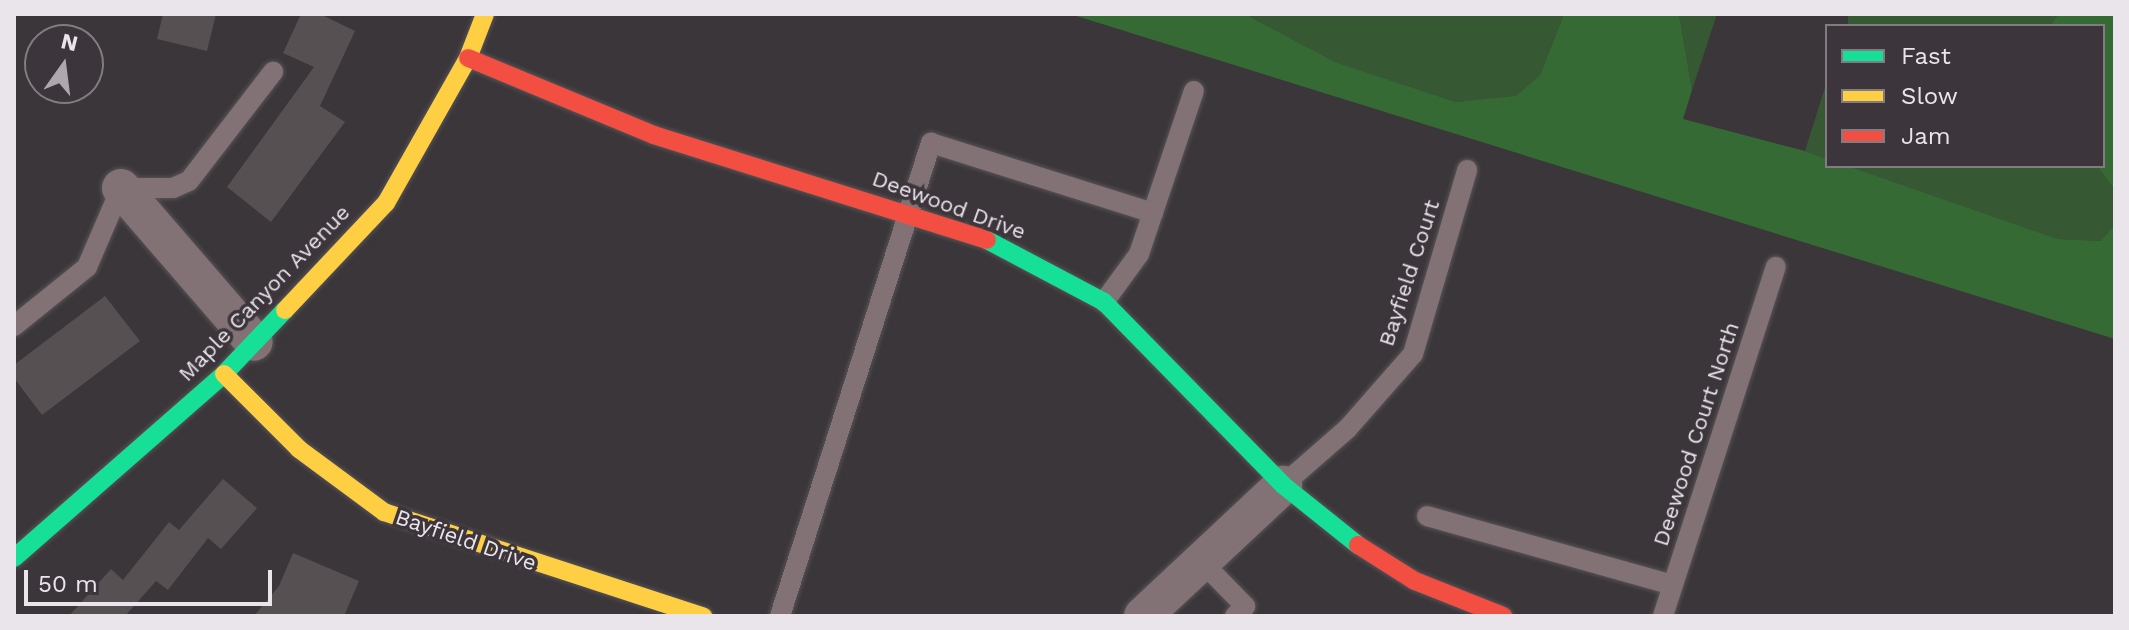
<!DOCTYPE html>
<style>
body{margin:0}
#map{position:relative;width:2129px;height:630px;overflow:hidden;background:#3b363a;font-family:"Work Sans",sans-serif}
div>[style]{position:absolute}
.green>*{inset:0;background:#365934;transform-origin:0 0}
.forest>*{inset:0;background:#366a34}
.building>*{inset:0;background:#565053}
.roads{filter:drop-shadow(0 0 2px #565355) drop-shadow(0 0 2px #565355)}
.lane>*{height:20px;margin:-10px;padding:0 10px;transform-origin:10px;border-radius:10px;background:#827275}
.street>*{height:38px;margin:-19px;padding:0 19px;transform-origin:19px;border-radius:19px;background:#827275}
.fast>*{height:18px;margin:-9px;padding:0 9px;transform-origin:9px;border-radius:9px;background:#16e098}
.slow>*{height:18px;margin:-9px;padding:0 9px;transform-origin:9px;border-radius:9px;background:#ffcf43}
.jam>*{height:18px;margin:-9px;padding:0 9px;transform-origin:9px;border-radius:9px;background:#f24e42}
span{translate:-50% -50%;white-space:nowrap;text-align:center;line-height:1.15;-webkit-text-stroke:7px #3c353b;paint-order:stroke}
.street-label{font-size:22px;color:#eae5ea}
.frame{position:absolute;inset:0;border:16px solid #eae5ea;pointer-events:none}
.legend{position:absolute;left:1825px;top:24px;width:280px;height:144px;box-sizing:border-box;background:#3c353b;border:2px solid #827b81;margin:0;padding:10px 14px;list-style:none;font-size:24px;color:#eae5ea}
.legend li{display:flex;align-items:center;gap:16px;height:40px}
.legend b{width:40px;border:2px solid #827b81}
.north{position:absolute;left:24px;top:24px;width:80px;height:80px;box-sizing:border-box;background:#3c353b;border:2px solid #827b81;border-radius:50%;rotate:14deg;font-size:22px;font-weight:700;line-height:32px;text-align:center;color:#eae5ea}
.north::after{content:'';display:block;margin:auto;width:28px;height:36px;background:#ada8ac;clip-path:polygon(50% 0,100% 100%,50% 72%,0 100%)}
.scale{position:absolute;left:24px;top:570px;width:248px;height:36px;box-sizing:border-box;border:4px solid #eae5ea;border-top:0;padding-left:10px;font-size:24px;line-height:28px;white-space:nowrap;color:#eae5ea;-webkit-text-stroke:6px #3c353b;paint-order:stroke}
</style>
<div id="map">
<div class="green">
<div style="clip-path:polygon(1245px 14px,1564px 14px,1540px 75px,1516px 97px,1456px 102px,1335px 62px)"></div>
<div style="clip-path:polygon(1679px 14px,1717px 14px,1692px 90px)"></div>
<div style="left:1848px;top:14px;width:211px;height:13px"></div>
<div style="clip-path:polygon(1827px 81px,1827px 159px,1805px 151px)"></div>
<div style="clip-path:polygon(1848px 166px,2097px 166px,2115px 190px,2115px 224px,2101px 241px,2058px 239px)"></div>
</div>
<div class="forest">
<div style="clip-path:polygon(1070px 14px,1245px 14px,1335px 62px,1456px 102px,1516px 96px,1540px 75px,1564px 14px,1679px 14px,1692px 90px,1683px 119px,1805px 151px,1827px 159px,1827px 166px,1848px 166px,2058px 239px,2101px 241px,2115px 224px,2115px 339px)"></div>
<div style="clip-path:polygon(2059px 14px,2115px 14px,2115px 190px,2097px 166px,2103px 166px,2103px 26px,2050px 26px)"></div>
</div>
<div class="building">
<div style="clip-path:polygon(163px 14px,216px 14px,207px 51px,157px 39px)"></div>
<div style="clip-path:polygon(301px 14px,320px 14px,355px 31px,320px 106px,345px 122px,271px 222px,227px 187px,314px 67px,283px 53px)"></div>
<div style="clip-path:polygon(105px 296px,140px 341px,42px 415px,14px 378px,14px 365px)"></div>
<div style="clip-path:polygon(223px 479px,257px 508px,221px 549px,208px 538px,168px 590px,156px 581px,125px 616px,69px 616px,111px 569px,123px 580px,169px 522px,179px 530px)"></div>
<div style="clip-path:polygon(293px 553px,359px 581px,344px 616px,254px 616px,279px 586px)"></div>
</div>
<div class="roads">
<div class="lane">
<div style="left:1104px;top:302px;width:59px;rotate:-53.9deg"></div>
<div style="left:1139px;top:254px;width:172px;rotate:-71.4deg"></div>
<div style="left:14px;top:326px;width:94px;rotate:-38.9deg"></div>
<div style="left:87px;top:267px;width:86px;rotate:-66.7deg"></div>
<div style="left:121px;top:188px;width:52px"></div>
<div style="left:173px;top:188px;width:17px;rotate:-24deg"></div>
<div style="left:189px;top:181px;width:138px;rotate:-52.4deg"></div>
<div style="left:1283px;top:485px;width:86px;rotate:-41.2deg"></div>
<div style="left:1348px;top:428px;width:98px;rotate:-48.7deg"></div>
<div style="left:1413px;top:354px;width:192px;rotate:-73.6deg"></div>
<div style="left:1427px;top:516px;width:255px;rotate:15.7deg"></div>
<div style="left:1202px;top:562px;width:62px;rotate:45.7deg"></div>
<div style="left:1245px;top:606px;width:14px;rotate:135deg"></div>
<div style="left:780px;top:616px;width:497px;rotate:-72.3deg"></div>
<div style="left:931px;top:143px;width:233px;rotate:17.5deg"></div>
<div style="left:1663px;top:616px;width:367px;rotate:-72.1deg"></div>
</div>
<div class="street">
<div style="left:121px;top:188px;width:203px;rotate:49.2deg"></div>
<div style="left:1143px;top:616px;width:192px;rotate:-43.1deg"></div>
</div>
<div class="fast">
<div style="left:987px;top:240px;width:132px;rotate:27.9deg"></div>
<div style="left:1104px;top:302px;width:256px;rotate:45.6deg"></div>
<div style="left:1283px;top:485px;width:96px;rotate:38.7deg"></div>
<div style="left:14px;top:558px;width:279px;rotate:-41.2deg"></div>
<div style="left:224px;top:374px;width:88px;rotate:-46.4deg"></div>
</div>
<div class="slow">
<div style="left:285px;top:310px;width:147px;rotate:-46.7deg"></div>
<div style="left:386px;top:203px;width:167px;rotate:-60.5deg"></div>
<div style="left:468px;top:58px;width:47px;rotate:-68.9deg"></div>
<div style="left:224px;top:374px;width:106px;rotate:45deg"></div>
<div style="left:299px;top:449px;width:106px;rotate:36.5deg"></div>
<div style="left:384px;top:512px;width:336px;rotate:18.1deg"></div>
</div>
<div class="jam">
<div style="left:468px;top:58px;width:201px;rotate:22.5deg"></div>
<div style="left:654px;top:135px;width:349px;rotate:17.5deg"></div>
<div style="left:1358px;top:545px;width:67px;rotate:32.3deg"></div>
<div style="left:1415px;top:581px;width:95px;rotate:21.7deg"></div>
</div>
</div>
<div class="street-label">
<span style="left:949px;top:205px;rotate:20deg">Deewood Drive</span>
<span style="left:1409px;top:273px;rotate:-72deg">Bayfield Court</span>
<span style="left:264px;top:293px;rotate:-46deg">Maple Canyon Avenue</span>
<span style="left:1696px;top:434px;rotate:-72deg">Deewood Court North</span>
<span style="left:466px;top:540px;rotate:19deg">Bayfield Drive</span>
</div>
<div class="frame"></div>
<ul class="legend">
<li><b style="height:10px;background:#16e098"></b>Fast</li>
<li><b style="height:10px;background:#ffcf43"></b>Slow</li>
<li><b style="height:10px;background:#f24e42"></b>Jam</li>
</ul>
<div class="north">N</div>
<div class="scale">50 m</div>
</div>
